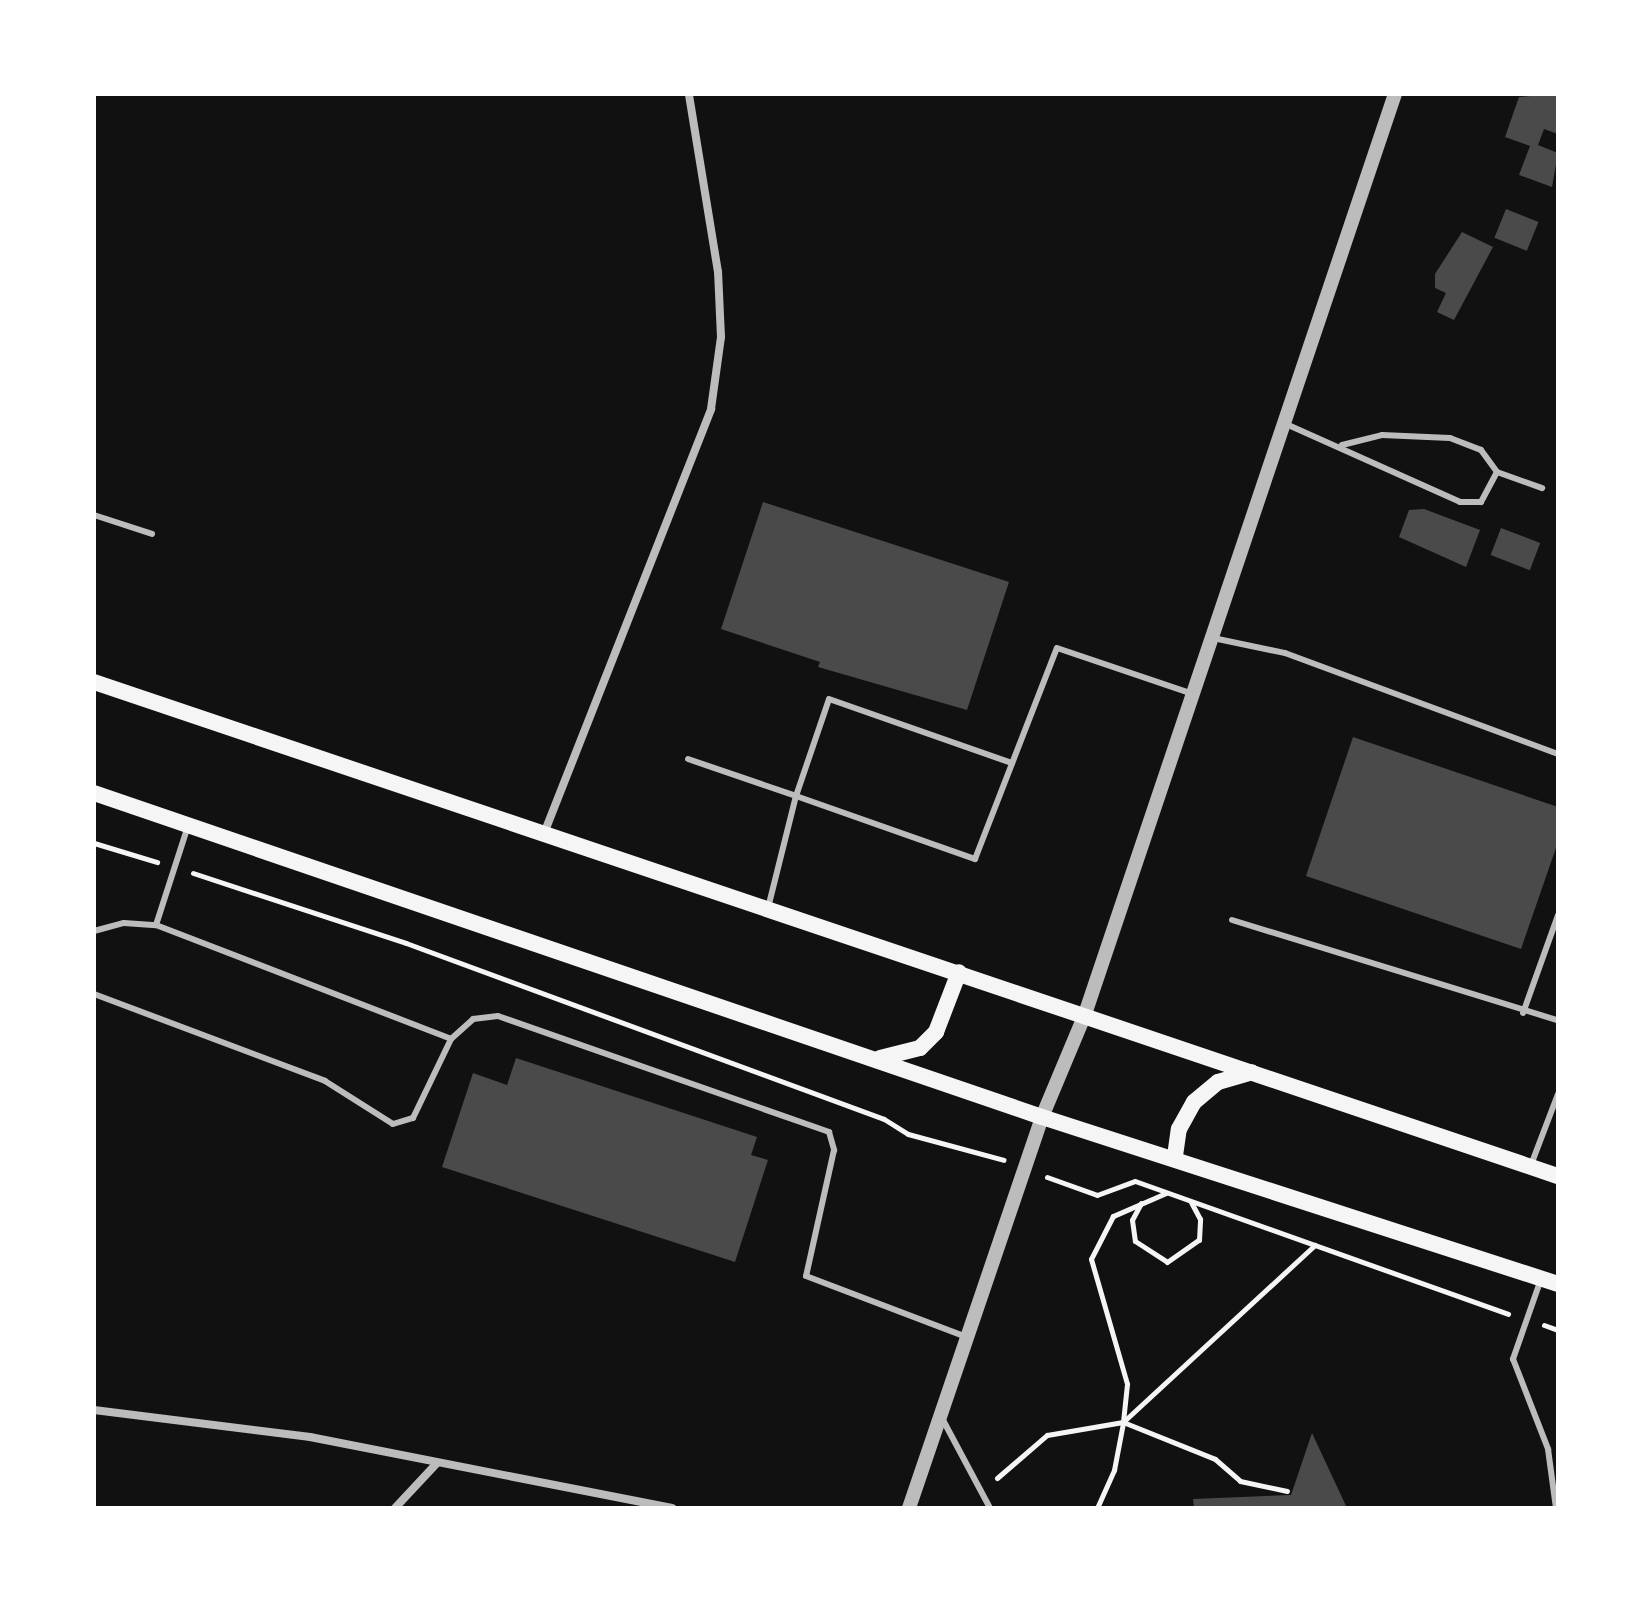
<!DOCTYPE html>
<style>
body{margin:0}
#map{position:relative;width:1652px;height:1602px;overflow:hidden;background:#111;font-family:"Work Sans",sans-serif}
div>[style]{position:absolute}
.building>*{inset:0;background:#4a4a4a;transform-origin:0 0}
.path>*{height:5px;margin:-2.5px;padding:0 2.5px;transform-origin:2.5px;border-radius:2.5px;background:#f5f5f5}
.service>*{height:6px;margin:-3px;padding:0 3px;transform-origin:3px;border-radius:3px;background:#bcbcbc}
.minor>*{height:8px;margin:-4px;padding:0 4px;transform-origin:4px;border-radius:4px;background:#bcbcbc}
.tertiary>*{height:14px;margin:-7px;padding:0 7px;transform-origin:7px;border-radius:7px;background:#bcbcbc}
.secondary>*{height:16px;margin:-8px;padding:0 8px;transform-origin:8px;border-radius:8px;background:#f5f5f5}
span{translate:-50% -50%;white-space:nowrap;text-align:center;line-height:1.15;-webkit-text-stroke:8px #fff;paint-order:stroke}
.frame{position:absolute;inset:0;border:96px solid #fff;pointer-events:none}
</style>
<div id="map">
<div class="building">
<div style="clip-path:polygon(1558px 94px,1558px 134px,1544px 129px,1538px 145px,1558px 153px,1552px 187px,1519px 175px,1530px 146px,1505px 137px,1519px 97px)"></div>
<div style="left:1506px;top:209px;width:35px;height:31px;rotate:22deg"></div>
<div style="clip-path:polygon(1462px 232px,1493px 247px,1454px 320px,1437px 312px,1446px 293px,1435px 288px,1435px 274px)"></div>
<div style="clip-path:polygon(763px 502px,1009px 582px,967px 710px,818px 667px,820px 662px,721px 629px)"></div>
<div style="clip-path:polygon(1424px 509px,1480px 530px,1466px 567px,1399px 537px,1409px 510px)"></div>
<div style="left:1501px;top:528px;width:42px;height:29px;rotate:21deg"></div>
<div style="clip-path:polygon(1353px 737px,1558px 807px,1558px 842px,1521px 949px,1306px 876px)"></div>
<div style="clip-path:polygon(516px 1058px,757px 1137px,751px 1155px,768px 1160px,735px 1262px,442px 1167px,473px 1073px,507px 1085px)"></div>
<div style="clip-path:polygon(1312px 1433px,1347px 1508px,1194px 1508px,1193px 1499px,1291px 1495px)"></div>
</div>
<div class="path">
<div style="left:94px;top:843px;width:66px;rotate:16.8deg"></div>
<div style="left:193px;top:873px;width:224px;rotate:18.2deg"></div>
<div style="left:406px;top:943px;width:509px;rotate:20.21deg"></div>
<div style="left:884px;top:1119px;width:28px;rotate:32deg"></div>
<div style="left:908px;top:1134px;width:99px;rotate:15.2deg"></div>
<div style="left:1047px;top:1177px;width:53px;rotate:19.8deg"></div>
<div style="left:1097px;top:1195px;width:40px;rotate:-20.2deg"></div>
<div style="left:1135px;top:1181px;width:396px;rotate:19.6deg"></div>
<div style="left:1166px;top:1193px;width:58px;rotate:156.5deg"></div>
<div style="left:1113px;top:1216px;width:48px;rotate:117.1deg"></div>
<div style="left:1091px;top:1259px;width:130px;rotate:73.9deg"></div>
<div style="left:1127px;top:1384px;width:38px;rotate:96deg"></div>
<div style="left:1123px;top:1422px;width:99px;rotate:21.9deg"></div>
<div style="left:1215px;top:1459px;width:33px;rotate:41deg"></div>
<div style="left:1240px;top:1481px;width:48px;rotate:12deg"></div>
<div style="left:1141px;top:1203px;width:19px;rotate:118deg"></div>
<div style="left:1132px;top:1220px;width:21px;rotate:82deg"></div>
<div style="left:1135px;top:1241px;width:38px;rotate:33deg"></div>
<div style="left:1167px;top:1262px;width:39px;rotate:-35deg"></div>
<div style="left:1199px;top:1240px;width:21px;rotate:-87deg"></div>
<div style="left:1200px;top:1219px;width:19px;rotate:-118deg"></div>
<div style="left:1544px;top:1325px;width:15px;rotate:20deg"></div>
<div style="left:997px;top:1478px;width:66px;rotate:-40.7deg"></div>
<div style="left:1047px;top:1435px;width:77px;rotate:-9.7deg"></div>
<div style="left:1123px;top:1422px;width:261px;rotate:-42.7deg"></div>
<div style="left:1097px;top:1508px;width:42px;rotate:-65.9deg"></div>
<div style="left:1114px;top:1470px;width:48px;rotate:-79.2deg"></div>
</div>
<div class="service">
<div style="left:1286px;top:424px;width:191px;rotate:24.1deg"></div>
<div style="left:1460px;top:502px;width:21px"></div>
<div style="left:1481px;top:502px;width:34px;rotate:-62deg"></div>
<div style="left:1342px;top:445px;width:41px;rotate:-14deg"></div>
<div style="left:1382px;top:435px;width:68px;rotate:2.5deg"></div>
<div style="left:1450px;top:438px;width:33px;rotate:21deg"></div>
<div style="left:1481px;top:450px;width:27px;rotate:54deg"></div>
<div style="left:1497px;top:472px;width:48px;rotate:19.6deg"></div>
<div style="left:94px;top:515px;width:61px;rotate:18.1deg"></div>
<div style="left:1213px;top:638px;width:74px;rotate:11.8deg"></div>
<div style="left:1285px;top:653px;width:291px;rotate:20.3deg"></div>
<div style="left:688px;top:759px;width:114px;rotate:18.9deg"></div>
<div style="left:796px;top:796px;width:102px;rotate:-71.2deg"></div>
<div style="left:829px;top:699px;width:194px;rotate:19.3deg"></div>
<div style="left:768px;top:908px;width:115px;rotate:-76deg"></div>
<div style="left:796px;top:796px;width:190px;rotate:19.4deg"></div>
<div style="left:975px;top:859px;width:226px;rotate:-68.8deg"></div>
<div style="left:1057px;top:648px;width:140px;rotate:18.7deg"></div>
<div style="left:1232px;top:920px;width:341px;rotate:17.1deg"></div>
<div style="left:156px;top:925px;width:104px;rotate:-72.1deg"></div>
<div style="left:94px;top:931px;width:31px;rotate:-15deg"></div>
<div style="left:124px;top:923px;width:32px;rotate:4deg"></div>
<div style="left:156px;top:925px;width:316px;rotate:21.1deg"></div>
<div style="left:94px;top:994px;width:247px;rotate:20.6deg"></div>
<div style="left:325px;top:1081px;width:80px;rotate:32.3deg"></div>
<div style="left:393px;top:1124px;width:21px;rotate:-17deg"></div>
<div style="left:413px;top:1118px;width:88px;rotate:-64.3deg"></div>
<div style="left:451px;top:1039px;width:30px;rotate:-42deg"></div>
<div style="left:473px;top:1019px;width:25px;rotate:-7deg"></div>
<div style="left:498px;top:1016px;width:351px;rotate:19.3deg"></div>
<div style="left:829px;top:1132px;width:19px;rotate:74deg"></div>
<div style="left:834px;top:1150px;width:129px;rotate:102.5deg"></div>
<div style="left:806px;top:1276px;width:172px;rotate:20.8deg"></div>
<div style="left:1523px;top:1013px;width:104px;rotate:-70.3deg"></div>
<div style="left:1531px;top:1165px;width:76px;rotate:-69.2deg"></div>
<div style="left:1541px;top:1279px;width:85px;rotate:109.3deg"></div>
<div style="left:1513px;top:1359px;width:97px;rotate:68.7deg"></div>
<div style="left:1548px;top:1449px;width:60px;rotate:82.3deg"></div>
<div style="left:943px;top:1420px;width:100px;rotate:61.9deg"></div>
</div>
<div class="minor">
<div style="left:543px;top:836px;width:459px;rotate:-68.5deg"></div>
<div style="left:711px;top:409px;width:73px;rotate:-82.1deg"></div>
<div style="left:721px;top:337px;width:65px;rotate:-92.6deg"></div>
<div style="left:718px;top:272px;width:180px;rotate:-99.3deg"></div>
<div style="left:94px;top:1410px;width:218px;rotate:7.1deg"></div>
<div style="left:310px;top:1437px;width:369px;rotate:11.1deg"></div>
<div style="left:395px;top:1508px;width:62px;rotate:-47deg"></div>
</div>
<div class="tertiary">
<div style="left:909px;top:1508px;width:413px;rotate:-71.2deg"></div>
<div style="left:1042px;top:1117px;width:112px;rotate:-67.3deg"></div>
<div style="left:1085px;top:1014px;width:971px;rotate:-71.38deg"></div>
</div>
<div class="secondary">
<div style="left:94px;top:682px;width:1545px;rotate:18.65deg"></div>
<div style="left:94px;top:793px;width:1002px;rotate:18.87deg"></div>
<div style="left:1042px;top:1117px;width:542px;rotate:17.93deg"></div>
<div style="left:880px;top:1058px;width:41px;rotate:-14deg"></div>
<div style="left:920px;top:1048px;width:23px;rotate:-45deg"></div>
<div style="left:936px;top:1032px;width:64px;rotate:-69deg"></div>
<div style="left:1175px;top:1156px;width:27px;rotate:-82deg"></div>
<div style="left:1179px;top:1129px;width:31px;rotate:-61deg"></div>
<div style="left:1194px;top:1102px;width:31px;rotate:-40deg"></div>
<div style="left:1218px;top:1082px;width:35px;rotate:-16deg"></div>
</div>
<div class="frame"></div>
</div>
